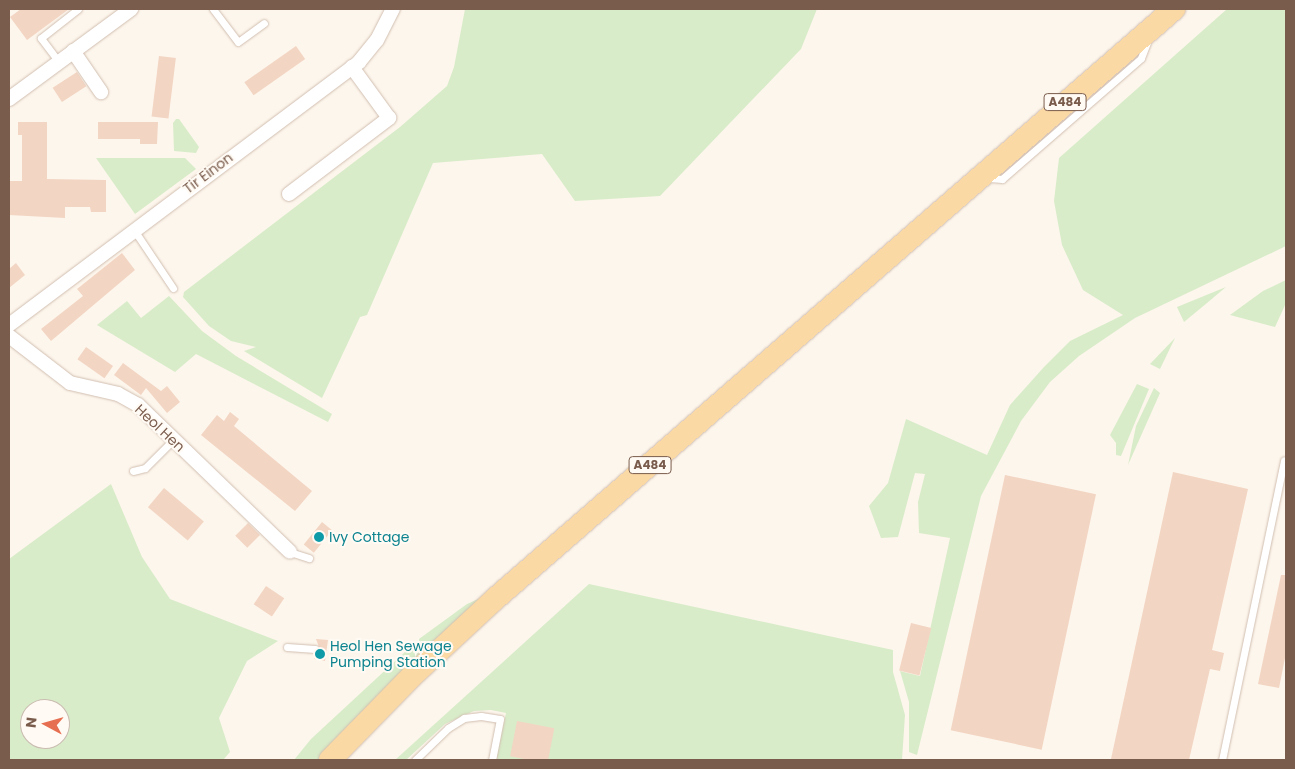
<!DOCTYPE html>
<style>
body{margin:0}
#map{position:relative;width:1295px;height:769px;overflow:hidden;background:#fdf6ec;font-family:Poppins,sans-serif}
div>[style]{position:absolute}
.green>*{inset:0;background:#d8ecc9}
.building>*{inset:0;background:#f3d5c3;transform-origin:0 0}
.roads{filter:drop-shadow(0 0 1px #d1beb0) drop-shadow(0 0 1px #d1beb0)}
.service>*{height:7px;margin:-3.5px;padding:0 3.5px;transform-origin:3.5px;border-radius:3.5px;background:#fff}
.minor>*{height:14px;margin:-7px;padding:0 7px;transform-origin:7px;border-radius:7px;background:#fff}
.primary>*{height:22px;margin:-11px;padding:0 11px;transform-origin:11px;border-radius:11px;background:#fbd9a5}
.dots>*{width:14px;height:14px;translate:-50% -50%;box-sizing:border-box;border:2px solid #fffaf3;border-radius:50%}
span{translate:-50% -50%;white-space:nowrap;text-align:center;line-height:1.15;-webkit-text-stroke:4px #fffaf3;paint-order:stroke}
.shield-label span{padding:1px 4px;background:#fffaf3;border:1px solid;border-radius:4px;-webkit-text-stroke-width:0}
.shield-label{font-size:12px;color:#7a5c4d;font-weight:700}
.street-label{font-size:14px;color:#7a5c4d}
.culture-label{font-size:14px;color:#0d838f}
.left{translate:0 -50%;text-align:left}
.frame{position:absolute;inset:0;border:10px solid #7a5c4d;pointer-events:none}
.north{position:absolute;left:20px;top:699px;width:50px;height:50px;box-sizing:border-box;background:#fffaf3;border:1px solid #cabbb1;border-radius:50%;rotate:276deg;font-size:14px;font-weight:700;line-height:20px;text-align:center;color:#7a5c4d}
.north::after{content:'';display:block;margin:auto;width:18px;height:22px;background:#e76f51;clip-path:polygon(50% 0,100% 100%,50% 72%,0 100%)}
</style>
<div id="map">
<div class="green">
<div style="clip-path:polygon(465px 9px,817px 9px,801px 49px,660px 196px,575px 201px,542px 154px,433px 163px,367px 315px,360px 317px,322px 398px,244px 351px,256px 347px,231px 341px,209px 326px,183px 297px,184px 292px,400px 127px,447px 86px,454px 67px)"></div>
<div style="clip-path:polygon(1227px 9px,1286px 9px,1286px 246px,1135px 318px,1079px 356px,1050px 382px,1021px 421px,981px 496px,917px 755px,909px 752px,909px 702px,900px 671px,920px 676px,950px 538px,919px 533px,918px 502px,925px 474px,915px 473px,898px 537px,881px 538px,869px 506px,888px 483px,906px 419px,987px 455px,1010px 405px,1044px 367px,1070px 341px,1123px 315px,1083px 290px,1062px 245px,1054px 201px,1059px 158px)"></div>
<div style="clip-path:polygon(176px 119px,179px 119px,199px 147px,196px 153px,174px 151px,173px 123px)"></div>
<div style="clip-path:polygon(96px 158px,185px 158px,196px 169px,135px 214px)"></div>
<div style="clip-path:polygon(1286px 280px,1286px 303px,1275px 327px,1230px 315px,1263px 291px)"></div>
<div style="clip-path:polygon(1226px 287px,1207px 303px,1184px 322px,1177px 307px)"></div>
<div style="clip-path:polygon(169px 296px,202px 331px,236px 356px,332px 414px,328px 422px,196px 354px,175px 372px,97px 325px,127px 301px,141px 318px)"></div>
<div style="clip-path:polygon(1175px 338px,1160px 369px,1150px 364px)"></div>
<div style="clip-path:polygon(1137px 384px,1149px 389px,1121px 456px,1116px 455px,1116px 443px,1110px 435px)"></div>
<div style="clip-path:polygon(1154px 388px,1160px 393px,1128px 465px,1136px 426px)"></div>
<div style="clip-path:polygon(evenodd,111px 484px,142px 557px,170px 599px,278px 641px,247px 661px,219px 718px,230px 752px,223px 760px,9px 760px,9px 559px,111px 484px,30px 709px,60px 709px,60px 739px,30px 739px,30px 709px)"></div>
<div style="clip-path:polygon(589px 584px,893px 650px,893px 672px,905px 715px,902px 760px,496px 760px,506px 713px,491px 710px,474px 711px,445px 724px,406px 760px,395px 760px)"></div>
<div style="clip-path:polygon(494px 592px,318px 760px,294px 760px,311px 739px,419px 639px,467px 604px)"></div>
</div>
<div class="building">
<div style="clip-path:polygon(21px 9px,69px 9px,27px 40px,10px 17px)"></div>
<div style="left:296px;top:46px;width:16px;height:63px;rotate:55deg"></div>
<div style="left:159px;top:56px;width:17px;height:61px;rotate:7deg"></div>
<div style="left:77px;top:72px;width:17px;height:29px;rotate:57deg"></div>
<div style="clip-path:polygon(18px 122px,47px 122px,47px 179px,106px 180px,106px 212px,91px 212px,90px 207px,65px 207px,65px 218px,9px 215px,9px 181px,22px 181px,22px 135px,18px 135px)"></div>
<div style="clip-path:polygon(98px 122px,158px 122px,157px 144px,140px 144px,140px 139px,98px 139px)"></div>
<div style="clip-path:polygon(122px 253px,135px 270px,51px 341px,41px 329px,83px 296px,77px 289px)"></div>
<div style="clip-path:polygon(16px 263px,25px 275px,9px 288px,9px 269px)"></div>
<div style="left:86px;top:347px;width:33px;height:15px;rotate:35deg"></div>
<div style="clip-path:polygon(123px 363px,161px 391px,167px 386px,180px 402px,167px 413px,146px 388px,141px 395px,114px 375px)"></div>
<div style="clip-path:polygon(230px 412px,239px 419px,234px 426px,312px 491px,295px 511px,201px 435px,217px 415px,224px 421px)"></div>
<div style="clip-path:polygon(1173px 472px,1248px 489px,1212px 650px,1224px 653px,1220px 671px,1210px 669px,1189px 760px,1118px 760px,1111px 759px)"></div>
<div style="left:1005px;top:475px;width:93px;height:261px;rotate:12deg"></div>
<div style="left:164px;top:488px;width:52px;height:25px;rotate:40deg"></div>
<div style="left:322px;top:522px;width:13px;height:29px;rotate:39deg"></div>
<div style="left:248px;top:523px;width:17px;height:18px;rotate:45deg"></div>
<div style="clip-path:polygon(1281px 575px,1286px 575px,1286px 653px,1279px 688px,1258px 684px)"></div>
<div style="left:266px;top:586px;width:22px;height:22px;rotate:34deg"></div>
<div style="left:911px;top:623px;width:21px;height:49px;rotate:14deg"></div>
<div style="clip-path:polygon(316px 639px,328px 640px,325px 661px,314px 659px,320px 650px)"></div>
<div style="left:517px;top:721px;width:38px;height:36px;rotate:11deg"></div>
</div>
<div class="roads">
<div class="service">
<div style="left:213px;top:9px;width:41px;rotate:52.9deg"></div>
<div style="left:238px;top:42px;width:32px;rotate:-36deg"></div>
<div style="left:59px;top:62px;width:30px;rotate:-127deg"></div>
<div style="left:41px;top:38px;width:47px;rotate:-38.1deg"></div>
<div style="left:989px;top:178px;width:13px;rotate:4deg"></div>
<div style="left:1002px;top:179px;width:184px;rotate:-41deg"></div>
<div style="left:1141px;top:58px;width:17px;rotate:-69deg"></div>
<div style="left:134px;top:230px;width:70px;rotate:56.1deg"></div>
<div style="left:133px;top:471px;width:12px;rotate:-14deg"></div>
<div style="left:145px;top:468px;width:40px;rotate:-45deg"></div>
<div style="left:290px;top:552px;width:20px;rotate:18deg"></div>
<div style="left:287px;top:647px;width:28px;rotate:4deg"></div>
<div style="left:415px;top:760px;width:46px;rotate:-44.1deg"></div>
<div style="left:448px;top:728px;width:19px;rotate:-32deg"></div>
<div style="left:464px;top:718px;width:17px;rotate:-7deg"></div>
<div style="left:481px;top:716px;width:19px;rotate:9deg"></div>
<div style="left:500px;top:719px;width:42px;rotate:101deg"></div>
<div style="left:1222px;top:760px;width:306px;rotate:-78.3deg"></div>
</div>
<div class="minor">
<div style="left:73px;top:51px;width:50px;rotate:55.7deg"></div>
<div style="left:9px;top:99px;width:152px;rotate:-36.4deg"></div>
<div style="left:289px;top:194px;width:126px;rotate:-37.2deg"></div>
<div style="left:389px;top:118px;width:63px;rotate:-126deg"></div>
<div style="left:9px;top:325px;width:438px;rotate:-36.9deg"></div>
<div style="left:359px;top:62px;width:28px;rotate:-51deg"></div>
<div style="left:377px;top:40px;width:35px;rotate:-63deg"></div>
<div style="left:9px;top:336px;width:77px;rotate:37.6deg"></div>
<div style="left:70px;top:383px;width:49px;rotate:12.9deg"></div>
<div style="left:118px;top:394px;width:23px;rotate:29deg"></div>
<div style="left:138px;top:405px;width:211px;rotate:44deg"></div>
</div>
<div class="primary">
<div style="left:330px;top:760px;width:116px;rotate:-45.7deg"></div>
<div style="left:411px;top:677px;width:115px;rotate:-42.9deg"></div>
<div style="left:495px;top:599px;width:900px;rotate:-40.99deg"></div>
</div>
</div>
<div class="dots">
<div style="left:319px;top:537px;background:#0f9aa8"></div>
<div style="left:320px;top:654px;background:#0f9aa8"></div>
</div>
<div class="shield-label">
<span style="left:1065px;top:102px">A484</span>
<span style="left:650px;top:465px">A484</span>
</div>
<div class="street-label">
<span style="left:208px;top:173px;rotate:-37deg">Tir Einon</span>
<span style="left:160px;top:428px;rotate:43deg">Heol Hen</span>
</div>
<div class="culture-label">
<span class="left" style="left:329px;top:537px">Ivy Cottage</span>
<span class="left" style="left:330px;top:654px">Heol Hen Sewage<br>Pumping Station</span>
</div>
<div class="frame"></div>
<div class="north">N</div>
</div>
